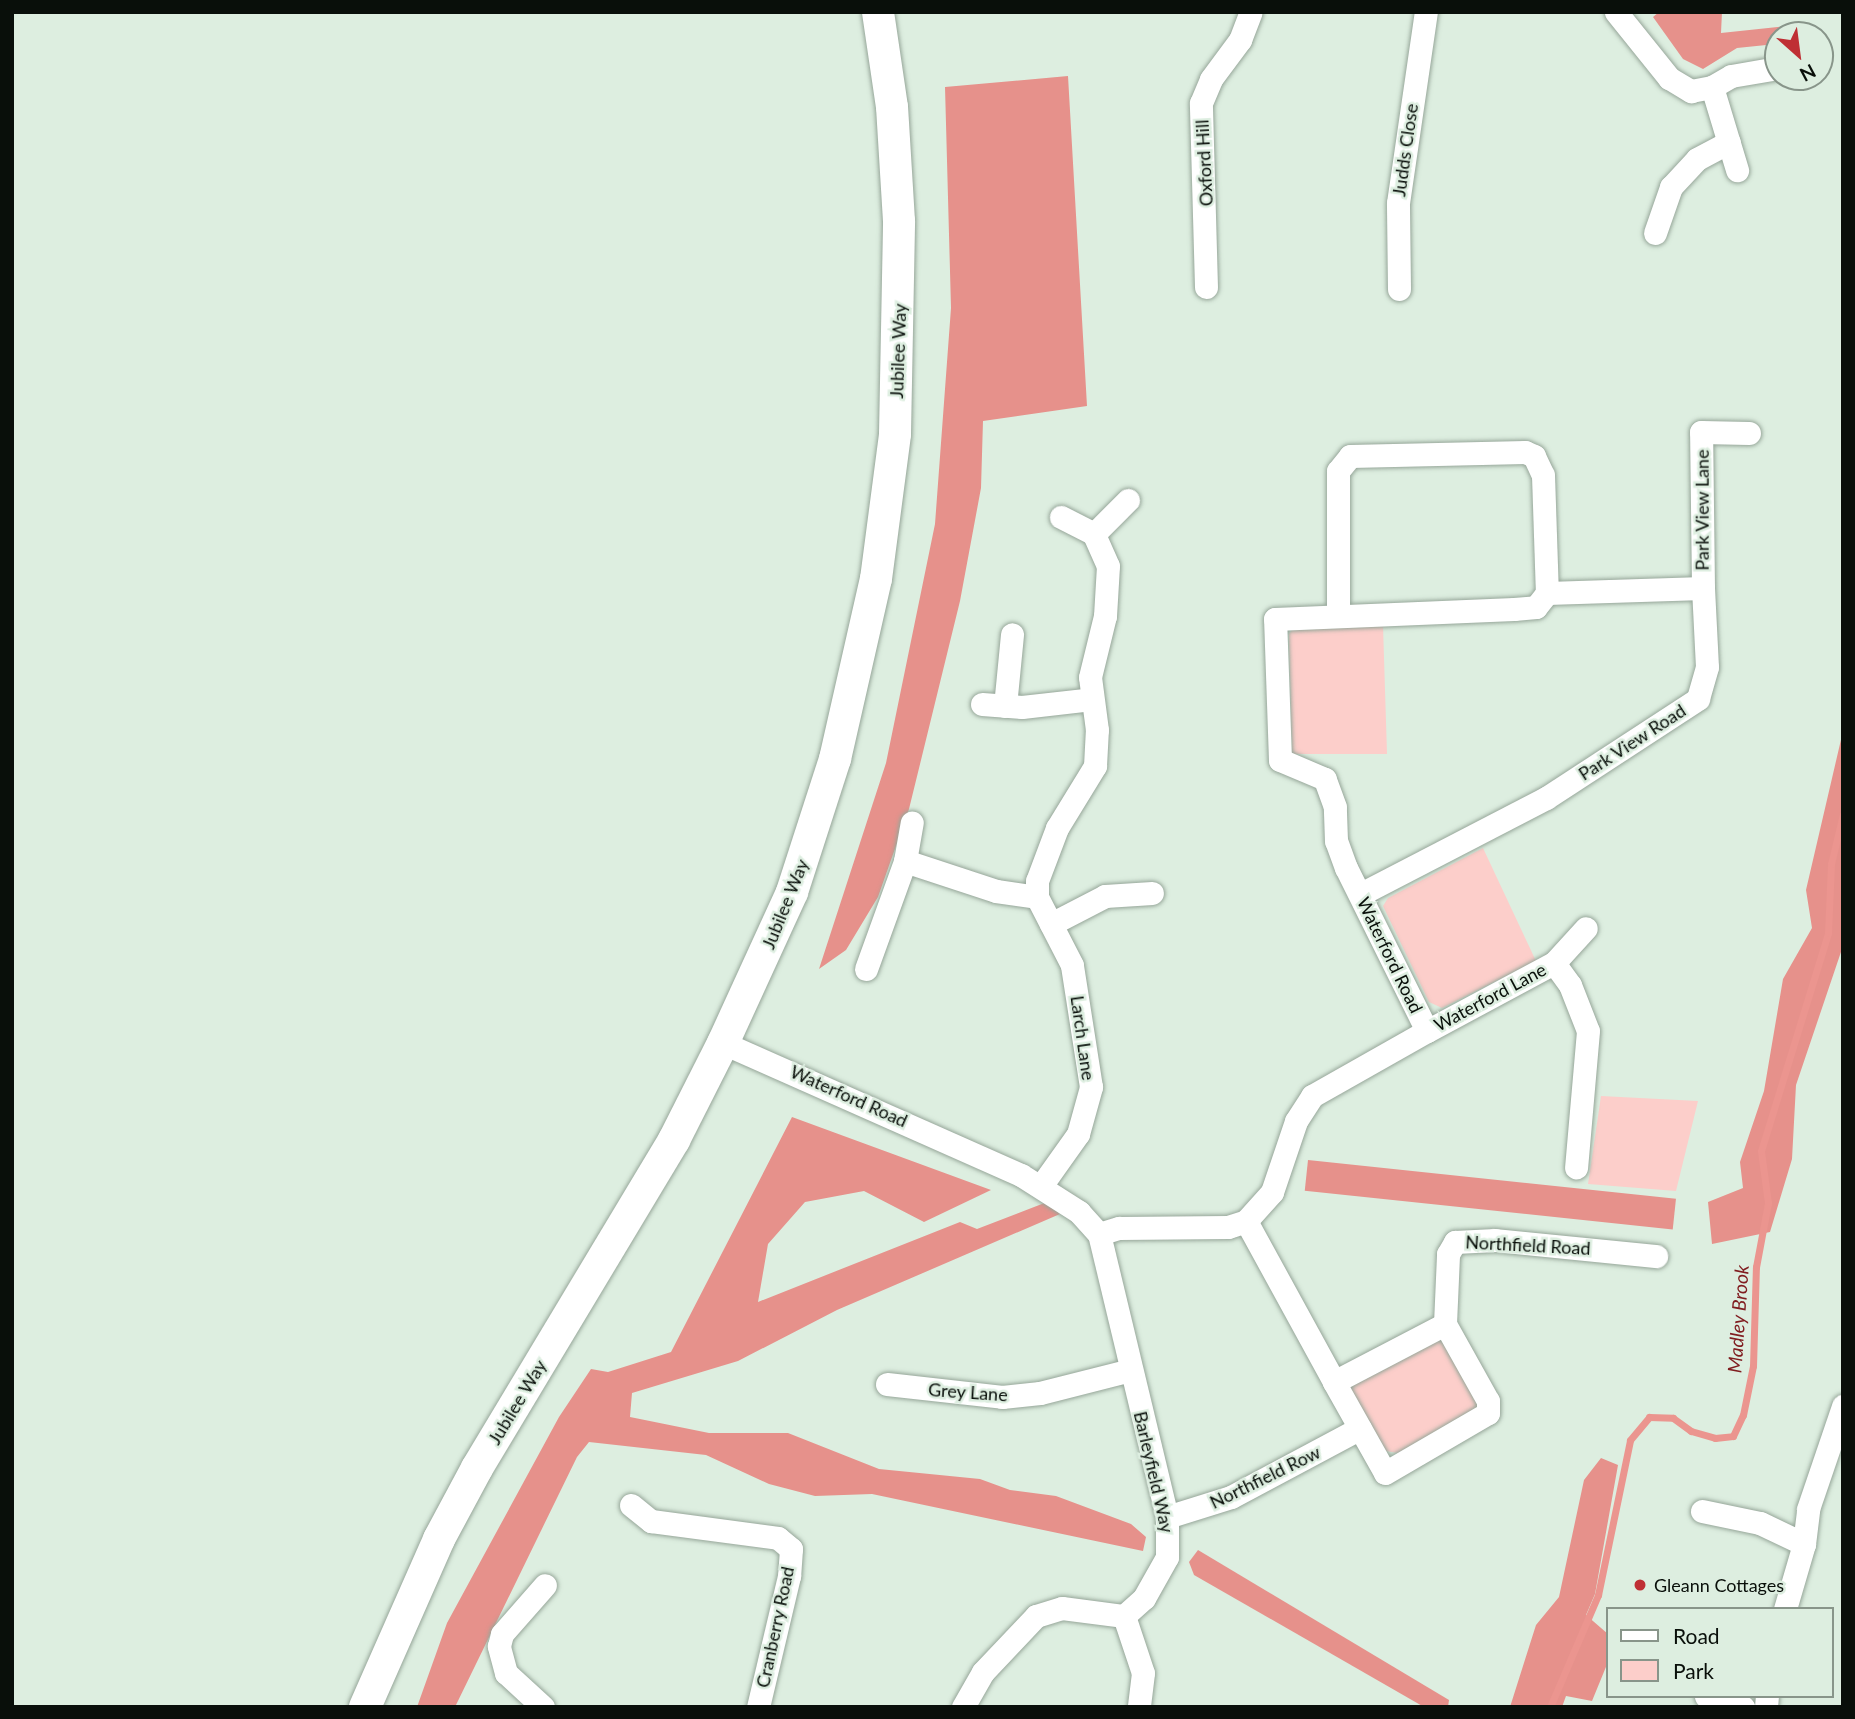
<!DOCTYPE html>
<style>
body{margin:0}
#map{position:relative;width:1855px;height:1719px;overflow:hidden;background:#ddeee0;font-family:Lato,sans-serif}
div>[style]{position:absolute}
.green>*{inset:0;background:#fcceca}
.forest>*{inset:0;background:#e6918b;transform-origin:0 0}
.stream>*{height:7px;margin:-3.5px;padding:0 3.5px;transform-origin:3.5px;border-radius:3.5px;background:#eb958f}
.roads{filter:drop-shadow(0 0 2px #96a699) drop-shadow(0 0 2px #96a699)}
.street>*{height:23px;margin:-11.5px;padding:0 11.5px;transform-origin:11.5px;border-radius:11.5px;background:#fff}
.secondary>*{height:32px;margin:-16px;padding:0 16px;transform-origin:16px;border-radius:16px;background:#fff}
.dots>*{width:19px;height:19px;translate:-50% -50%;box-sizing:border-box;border:4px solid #ddeee0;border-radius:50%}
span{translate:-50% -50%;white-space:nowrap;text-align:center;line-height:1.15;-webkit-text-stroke:5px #ddeee0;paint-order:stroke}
.street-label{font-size:18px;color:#090f0a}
.poi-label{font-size:18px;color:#090f0a}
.left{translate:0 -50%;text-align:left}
.water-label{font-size:19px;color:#801d20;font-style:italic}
.frame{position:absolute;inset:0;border:14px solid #090f0a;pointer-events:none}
.legend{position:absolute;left:1606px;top:1607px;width:228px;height:91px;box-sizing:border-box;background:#ddeee0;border:2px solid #88958a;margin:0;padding:9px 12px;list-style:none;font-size:21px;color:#090f0a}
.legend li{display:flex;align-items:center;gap:14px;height:35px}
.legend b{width:35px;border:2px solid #88958a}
.north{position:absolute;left:1764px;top:21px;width:70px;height:70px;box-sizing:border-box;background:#ddeee0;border:2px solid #88958a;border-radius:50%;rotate:152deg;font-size:19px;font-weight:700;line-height:28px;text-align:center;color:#090f0a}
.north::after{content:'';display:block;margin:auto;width:24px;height:32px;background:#bf2f34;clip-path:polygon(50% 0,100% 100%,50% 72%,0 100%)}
</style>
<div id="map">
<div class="green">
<div style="clip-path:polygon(1383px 626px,1387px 754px,1292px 754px,1289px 634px,1292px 630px)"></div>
<div style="clip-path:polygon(1483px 848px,1536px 961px,1442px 1008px,1429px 1002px,1383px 906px,1388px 898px)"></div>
<div style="clip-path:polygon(1601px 1096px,1698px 1101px,1676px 1191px,1588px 1184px)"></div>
<div style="clip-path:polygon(1439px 1339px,1448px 1344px,1478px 1399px,1477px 1411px,1398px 1453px,1385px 1451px,1348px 1387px)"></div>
</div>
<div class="forest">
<div style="clip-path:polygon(1659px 12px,1722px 12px,1721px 33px,1787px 26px,1776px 44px,1737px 48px,1703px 69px,1683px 59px,1653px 17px)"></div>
<div style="clip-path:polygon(1068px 76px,1087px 406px,983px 421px,981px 488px,960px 601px,909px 809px,878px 897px,846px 950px,819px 969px,886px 763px,935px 524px,951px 308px,945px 87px)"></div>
<div style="clip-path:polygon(1843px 731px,1843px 946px,1796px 1085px,1792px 1159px,1770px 1232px,1712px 1244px,1708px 1202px,1743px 1188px,1740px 1162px,1764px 1091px,1783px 979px,1812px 928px,1806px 890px)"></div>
<div style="clip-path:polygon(792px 1117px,991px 1190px,924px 1222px,864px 1191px,805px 1202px,768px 1244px,758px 1302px,960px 1222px,977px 1229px,1047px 1202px,1060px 1214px,837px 1310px,738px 1361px,632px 1393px,630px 1417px,709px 1433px,788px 1433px,879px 1469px,980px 1479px,1010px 1490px,1056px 1496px,1131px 1524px,1146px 1537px,1143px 1551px,872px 1494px,815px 1496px,769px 1484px,706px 1455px,589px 1442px,577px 1457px,455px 1707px,417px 1707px,447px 1623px,559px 1417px,591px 1369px,608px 1372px,671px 1352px)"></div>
<div style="left:1308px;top:1160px;width:370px;height:31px;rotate:6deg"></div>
<div style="clip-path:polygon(1601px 1458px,1618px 1465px,1595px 1594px,1586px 1615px,1608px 1634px,1608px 1662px,1592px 1701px,1566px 1696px,1562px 1707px,1510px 1707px,1536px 1625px,1559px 1597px,1584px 1480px)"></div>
<div style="clip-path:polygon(1198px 1550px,1449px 1700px,1448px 1707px,1424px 1707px,1194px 1575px,1189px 1562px)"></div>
</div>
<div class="stream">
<div style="left:1550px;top:1707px;width:122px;rotate:-66.8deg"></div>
<div style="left:1598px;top:1595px;width:158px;rotate:-78.3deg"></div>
<div style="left:1630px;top:1440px;width:30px;rotate:-50deg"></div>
<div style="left:1649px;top:1417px;width:24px;rotate:2deg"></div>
<div style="left:1673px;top:1418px;width:22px;rotate:36deg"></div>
<div style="left:1691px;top:1431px;width:25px;rotate:16deg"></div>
<div style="left:1715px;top:1438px;width:18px;rotate:-6deg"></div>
<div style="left:1733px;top:1436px;width:23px;rotate:-65deg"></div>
<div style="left:1743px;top:1415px;width:50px;rotate:-78.5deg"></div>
<div style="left:1753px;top:1366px;width:99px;rotate:-88.3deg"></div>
<div style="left:1756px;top:1267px;width:65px;rotate:-79.4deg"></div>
<div style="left:1768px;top:1203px;width:52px;rotate:-97.7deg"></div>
<div style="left:1761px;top:1151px;width:228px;rotate:-72.9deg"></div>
<div style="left:1828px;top:933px;width:69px;rotate:-87.5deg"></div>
<div style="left:1831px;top:864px;width:51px;rotate:-76.5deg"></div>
</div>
<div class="roads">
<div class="street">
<div style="left:1616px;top:12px;width:85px;rotate:51.2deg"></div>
<div style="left:1669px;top:78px;width:26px;rotate:31deg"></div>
<div style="left:1691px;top:91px;width:21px;rotate:-11deg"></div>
<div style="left:1712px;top:87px;width:22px;rotate:-30deg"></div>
<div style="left:1731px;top:76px;width:48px;rotate:-9.7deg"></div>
<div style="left:1712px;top:87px;width:87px;rotate:73.2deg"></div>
<div style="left:1655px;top:233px;width:49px;rotate:-70.8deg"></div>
<div style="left:1671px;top:187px;width:38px;rotate:-47deg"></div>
<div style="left:1697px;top:159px;width:36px;rotate:-28deg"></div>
<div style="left:1206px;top:287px;width:184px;rotate:-91.6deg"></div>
<div style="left:1201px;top:103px;width:26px;rotate:-67deg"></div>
<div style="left:1211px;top:79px;width:49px;rotate:-53.4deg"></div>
<div style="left:1240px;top:40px;width:30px;rotate:-69deg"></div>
<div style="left:1399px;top:289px;width:86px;rotate:-90.7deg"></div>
<div style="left:1398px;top:203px;width:193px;rotate:-81.7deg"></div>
<div style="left:1061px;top:517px;width:37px;rotate:27deg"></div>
<div style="left:1703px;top:588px;width:156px;rotate:-90.7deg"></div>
<div style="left:1701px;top:432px;width:48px;rotate:1.2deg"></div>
<div style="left:1338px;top:615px;width:144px;rotate:-90deg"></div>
<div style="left:1338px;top:471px;width:19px;rotate:-51deg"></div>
<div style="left:1350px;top:456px;width:175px;rotate:-1.3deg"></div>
<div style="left:1525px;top:452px;width:10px;rotate:24deg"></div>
<div style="left:1534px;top:456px;width:21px;rotate:65deg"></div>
<div style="left:1543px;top:475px;width:118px;rotate:88.1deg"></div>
<div style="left:982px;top:704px;width:40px;rotate:4.3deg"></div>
<div style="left:1022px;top:707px;width:70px;rotate:-6.5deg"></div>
<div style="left:1005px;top:706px;width:72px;rotate:-84.4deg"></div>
<div style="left:905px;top:861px;width:96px;rotate:18.2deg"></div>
<div style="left:996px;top:891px;width:41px;rotate:8.3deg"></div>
<div style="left:1051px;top:924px;width:61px;rotate:-27.4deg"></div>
<div style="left:1105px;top:896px;width:47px;rotate:-3.7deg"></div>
<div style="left:1554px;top:963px;width:27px;rotate:54deg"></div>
<div style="left:1570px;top:985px;width:49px;rotate:68.6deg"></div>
<div style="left:1588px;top:1031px;width:137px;rotate:95deg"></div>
<div style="left:866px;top:969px;width:115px;rotate:-70.1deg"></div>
<div style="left:905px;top:861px;width:39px;rotate:-80deg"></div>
<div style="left:1427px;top:1031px;width:144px;rotate:-28.2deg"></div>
<div style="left:1554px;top:963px;width:47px;rotate:-47.6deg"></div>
<div style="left:723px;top:1043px;width:326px;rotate:23.9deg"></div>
<div style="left:1021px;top:1175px;width:69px;rotate:32.5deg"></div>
<div style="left:1079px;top:1212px;width:30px;rotate:48deg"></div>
<div style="left:1099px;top:1234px;width:21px;rotate:-17deg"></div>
<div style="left:1119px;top:1228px;width:109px;rotate:-0.5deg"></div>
<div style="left:1228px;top:1227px;width:19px;rotate:-18deg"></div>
<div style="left:1246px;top:1221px;width:39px;rotate:-48deg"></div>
<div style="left:1272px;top:1192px;width:75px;rotate:-71.3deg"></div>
<div style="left:1296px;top:1121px;width:30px;rotate:-57deg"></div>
<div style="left:1312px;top:1096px;width:132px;rotate:-29.5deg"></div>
<div style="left:1427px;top:1031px;width:182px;rotate:-116.4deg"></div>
<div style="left:1346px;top:868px;width:29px;rotate:-110deg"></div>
<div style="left:1336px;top:841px;width:34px;rotate:-92deg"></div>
<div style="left:1335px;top:807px;width:30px;rotate:-110deg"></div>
<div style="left:1325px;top:779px;width:49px;rotate:-157.1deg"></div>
<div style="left:1280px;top:760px;width:141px;rotate:-92deg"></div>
<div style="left:1275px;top:619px;width:239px;rotate:-2.4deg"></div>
<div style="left:1514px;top:609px;width:22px;rotate:-5deg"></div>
<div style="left:1536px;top:607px;width:18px;rotate:-52deg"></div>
<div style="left:1547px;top:593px;width:156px;rotate:-1.8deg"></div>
<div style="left:1703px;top:588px;width:79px;rotate:87.1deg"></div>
<div style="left:1707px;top:667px;width:33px;rotate:106deg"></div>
<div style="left:1698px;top:699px;width:181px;rotate:146.9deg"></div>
<div style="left:1546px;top:798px;width:208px;rotate:152.6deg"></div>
<div style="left:1041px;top:1186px;width:64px;rotate:-54.6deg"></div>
<div style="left:1078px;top:1134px;width:49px;rotate:-74.5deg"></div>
<div style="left:1091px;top:1087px;width:123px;rotate:-98.9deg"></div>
<div style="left:1072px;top:965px;width:76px;rotate:-117.2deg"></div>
<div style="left:1037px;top:897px;width:16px;rotate:-90deg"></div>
<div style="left:1037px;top:881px;width:57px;rotate:-69.3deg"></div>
<div style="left:1057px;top:828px;width:73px;rotate:-58.5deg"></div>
<div style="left:1095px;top:766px;width:36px;rotate:-87deg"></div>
<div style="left:1097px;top:730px;width:53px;rotate:-97.5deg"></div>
<div style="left:1090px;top:677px;width:63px;rotate:-76.2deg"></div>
<div style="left:1105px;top:616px;width:50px;rotate:-86.6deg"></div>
<div style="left:1108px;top:566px;width:35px;rotate:-114deg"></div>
<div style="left:1094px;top:534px;width:48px;rotate:-45deg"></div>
<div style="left:1246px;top:1221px;width:183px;rotate:61.3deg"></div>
<div style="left:1334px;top:1382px;width:125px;rotate:-27.6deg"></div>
<div style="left:1445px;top:1324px;width:70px;rotate:-87.5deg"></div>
<div style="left:1448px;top:1254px;width:14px;rotate:-60deg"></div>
<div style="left:1455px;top:1242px;width:40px;rotate:-2.9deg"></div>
<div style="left:1495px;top:1240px;width:162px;rotate:5.7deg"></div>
<div style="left:1334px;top:1382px;width:104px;rotate:60.7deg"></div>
<div style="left:1385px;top:1473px;width:119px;rotate:-30.2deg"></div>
<div style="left:1488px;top:1413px;width:12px;rotate:-90deg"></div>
<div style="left:1488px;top:1401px;width:88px;rotate:-119.2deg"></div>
<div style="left:887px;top:1384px;width:116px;rotate:6.4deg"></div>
<div style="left:1002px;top:1397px;width:38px;rotate:-6deg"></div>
<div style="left:1040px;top:1393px;width:94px;rotate:-14.2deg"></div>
<div style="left:631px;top:1505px;width:26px;rotate:39deg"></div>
<div style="left:651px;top:1521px;width:128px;rotate:7.6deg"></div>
<div style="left:778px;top:1538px;width:17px;rotate:40deg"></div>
<div style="left:791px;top:1549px;width:27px;rotate:94deg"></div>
<div style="left:789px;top:1576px;width:135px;rotate:103.3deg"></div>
<div style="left:1702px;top:1511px;width:59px;rotate:11.7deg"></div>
<div style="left:1760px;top:1523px;width:49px;rotate:25.5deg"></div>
<div style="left:1167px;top:1517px;width:67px;rotate:-17.4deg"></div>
<div style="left:1231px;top:1497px;width:146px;rotate:-28.1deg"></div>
<div style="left:1785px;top:1609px;width:68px;rotate:-73.7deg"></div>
<div style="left:1804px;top:1544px;width:35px;rotate:-83deg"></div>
<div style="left:1808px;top:1509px;width:109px;rotate:-71.2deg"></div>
<div style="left:1124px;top:1616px;width:60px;rotate:71.6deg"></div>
<div style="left:1143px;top:1673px;width:34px;rotate:97deg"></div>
<div style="left:1706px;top:1696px;width:39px;rotate:17deg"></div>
<div style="left:543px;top:1707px;width:50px;rotate:-137.4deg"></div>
<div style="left:506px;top:1673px;width:28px;rotate:-105deg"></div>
<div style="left:499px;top:1646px;width:12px;rotate:-76deg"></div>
<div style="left:502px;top:1634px;width:65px;rotate:-48.7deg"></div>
<div style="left:963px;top:1707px;width:40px;rotate:-60.3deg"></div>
<div style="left:983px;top:1672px;width:77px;rotate:-46.6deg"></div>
<div style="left:1036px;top:1616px;width:27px;rotate:-17deg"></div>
<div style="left:1062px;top:1608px;width:63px;rotate:7.4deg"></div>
<div style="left:1124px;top:1616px;width:27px;rotate:-42deg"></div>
<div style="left:1144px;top:1598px;width:47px;rotate:-60.7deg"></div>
<div style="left:1167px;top:1557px;width:40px;rotate:-90deg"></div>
<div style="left:1167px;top:1517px;width:291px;rotate:-103.5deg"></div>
<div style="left:1766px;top:1707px;width:11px;rotate:-85deg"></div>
</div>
<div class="secondary">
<div style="left:365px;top:1707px;width:184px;rotate:-66.2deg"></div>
<div style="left:439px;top:1539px;width:81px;rotate:-61.8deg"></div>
<div style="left:477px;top:1468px;width:383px;rotate:-59deg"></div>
<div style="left:674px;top:1140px;width:109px;rotate:-63.2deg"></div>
<div style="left:723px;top:1043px;width:166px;rotate:-65.4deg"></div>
<div style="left:792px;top:892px;width:140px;rotate:-72.1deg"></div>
<div style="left:835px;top:759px;width:185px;rotate:-77.2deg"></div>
<div style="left:876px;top:579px;width:146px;rotate:-82.5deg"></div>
<div style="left:895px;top:434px;width:213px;rotate:-88.9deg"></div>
<div style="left:899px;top:221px;width:114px;rotate:-93.5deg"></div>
<div style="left:892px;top:107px;width:96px;rotate:-98.4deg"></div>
</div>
</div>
<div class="dots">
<div style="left:1640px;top:1585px;background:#bf2f34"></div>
</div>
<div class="street-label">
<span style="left:1405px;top:150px;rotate:-82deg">Judds Close</span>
<span style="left:1204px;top:163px;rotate:-93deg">Oxford Hill</span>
<span style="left:898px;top:351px;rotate:-88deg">Jubilee Way</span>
<span style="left:1702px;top:510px;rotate:-90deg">Park View Lane</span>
<span style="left:1632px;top:742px;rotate:-33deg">Park View Road</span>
<span style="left:785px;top:904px;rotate:-68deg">Jubilee Way</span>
<span style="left:1390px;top:955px;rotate:64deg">Waterford Road</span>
<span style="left:1490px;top:997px;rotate:-28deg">Waterford Lane</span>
<span style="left:1083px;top:1038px;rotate:82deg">Larch Lane</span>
<span style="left:849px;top:1096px;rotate:24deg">Waterford Road</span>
<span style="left:1528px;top:1245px;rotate:3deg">Northfield Road</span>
<span style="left:968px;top:1392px;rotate:4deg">Grey Lane</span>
<span style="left:517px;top:1402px;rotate:-59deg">Jubilee Way</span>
<span style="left:1154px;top:1472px;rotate:77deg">Barleyfield Way</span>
<span style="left:1265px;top:1477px;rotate:-26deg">Northfield Row</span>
<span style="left:775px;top:1627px;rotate:-78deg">Cranberry Road</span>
</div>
<div class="poi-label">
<span class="left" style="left:1654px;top:1585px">Gleann Cottages</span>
</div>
<div class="water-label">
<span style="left:1738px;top:1319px;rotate:-86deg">Madley Brook</span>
</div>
<div class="frame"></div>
<ul class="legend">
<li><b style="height:9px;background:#fff"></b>Road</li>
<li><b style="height:19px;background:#fcceca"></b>Park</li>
</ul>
<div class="north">N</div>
</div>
